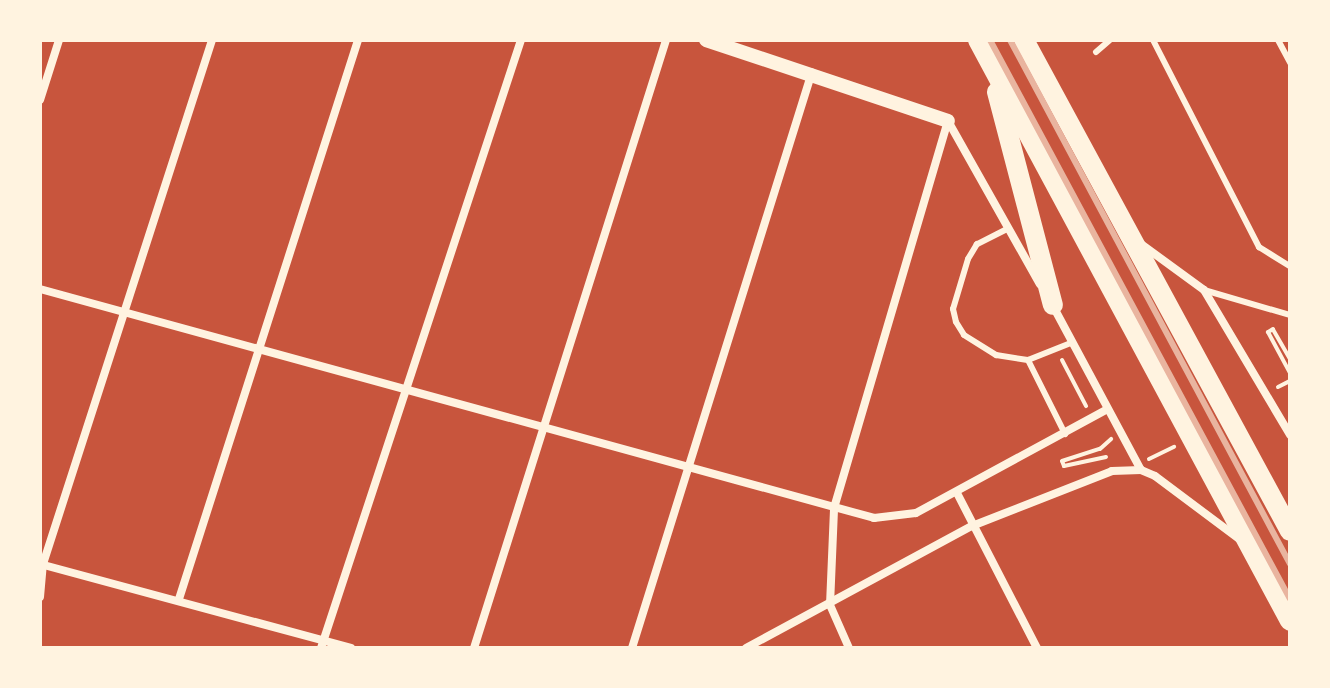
<!DOCTYPE html>
<style>
body{margin:0}
#map{position:relative;width:1330px;height:688px;overflow:hidden;background:#c8553d;font-family:"IBM Plex Sans",sans-serif}
div>[style]{position:absolute}
.path>*{height:4px;margin:-2px;padding:0 2px;transform-origin:2px;border-radius:2px;background:#fff3e0}
.service>*{height:6px;margin:-3px;padding:0 3px;transform-origin:3px;border-radius:3px;background:#fff3e0}
.minor>*{height:8px;margin:-4px;padding:0 4px;transform-origin:4px;border-radius:4px;background:#fff3e0}
.tertiary>*{height:14px;margin:-7px;padding:0 7px;transform-origin:7px;border-radius:7px;background:#fff3e0}
.trunk>*{height:20px;margin:-10px;padding:0 10px;transform-origin:10px;border-radius:10px;background:#fff3e0}
.rail>*{height:6px;margin:-3px;padding:0 3px;transform-origin:3px;border-radius:3px;background:#e9b49f}
span{translate:-50% -50%;white-space:nowrap;text-align:center;line-height:1.15;-webkit-text-stroke:6px #fff3e0;paint-order:stroke}
.frame{position:absolute;inset:0;border:42px solid #fff3e0;pointer-events:none}
</style>
<div id="map">
<div class="path">
<div style="left:1290px;top:359px;width:34px;rotate:-120deg"></div>
<div style="left:1273px;top:329px;width:6px;rotate:149deg"></div>
<div style="left:1268px;top:332px;width:47px;rotate:61.8deg"></div>
<div style="left:1062px;top:360px;width:52px;rotate:62.4deg"></div>
<div style="left:1278px;top:387px;width:13px;rotate:-27deg"></div>
<div style="left:1106px;top:457px;width:43px;rotate:167.9deg"></div>
<div style="left:1064px;top:466px;width:5px;rotate:-112deg"></div>
<div style="left:1062px;top:461px;width:40px;rotate:-18deg"></div>
<div style="left:1100px;top:449px;width:15px;rotate:-42deg"></div>
<div style="left:1149px;top:459px;width:28px;rotate:-26deg"></div>
</div>
<div class="service">
<div style="left:1153px;top:40px;width:233px;rotate:62.9deg"></div>
<div style="left:1259px;top:247px;width:36px;rotate:32deg"></div>
<div style="left:1278px;top:40px;width:26px;rotate:62deg"></div>
<div style="left:1096px;top:52px;width:18px;rotate:-41deg"></div>
<div style="left:1007px;top:229px;width:34px;rotate:153deg"></div>
<div style="left:977px;top:244px;width:17px;rotate:121deg"></div>
<div style="left:968px;top:259px;width:52px;rotate:106.7deg"></div>
<div style="left:953px;top:309px;width:13px;rotate:77deg"></div>
<div style="left:956px;top:322px;width:15px;rotate:58deg"></div>
<div style="left:964px;top:335px;width:38px;rotate:32deg"></div>
<div style="left:996px;top:355px;width:32px;rotate:9deg"></div>
<div style="left:1028px;top:360px;width:46px;rotate:-21.6deg"></div>
<div style="left:1204px;top:290px;width:90px;rotate:16.2deg"></div>
<div style="left:1028px;top:360px;width:83px;rotate:63.4deg"></div>
</div>
<div class="minor">
<div style="left:40px;top:100px;width:63px;rotate:-72.4deg"></div>
<div style="left:948px;top:121px;width:187px;rotate:60.6deg"></div>
<div style="left:1141px;top:244px;width:78px;rotate:36.1deg"></div>
<div style="left:1204px;top:290px;width:169px;rotate:59.3deg"></div>
<div style="left:40px;top:289px;width:865px;rotate:15.35deg"></div>
<div style="left:874px;top:518px;width:42px;rotate:-6.8deg"></div>
<div style="left:916px;top:513px;width:216px;rotate:-28.5deg"></div>
<div style="left:1053px;top:306px;width:186px;rotate:61.8deg"></div>
<div style="left:957px;top:493px;width:174px;rotate:62.7deg"></div>
<div style="left:40px;top:564px;width:322px;rotate:15.1deg"></div>
<div style="left:40px;top:597px;width:33px;rotate:-85deg"></div>
<div style="left:43px;top:564px;width:551px;rotate:-72.12deg"></div>
<div style="left:179px;top:599px;width:587px;rotate:-72.24deg"></div>
<div style="left:321px;top:648px;width:640px;rotate:-71.79deg"></div>
<div style="left:474px;top:648px;width:638px;rotate:-72.47deg"></div>
<div style="left:632px;top:648px;width:603px;rotate:-72.65deg"></div>
<div style="left:746px;top:648px;width:257px;rotate:-28.4deg"></div>
<div style="left:972px;top:526px;width:150px;rotate:-21.4deg"></div>
<div style="left:1112px;top:471px;width:29px;rotate:-2deg"></div>
<div style="left:1141px;top:470px;width:15px;rotate:23deg"></div>
<div style="left:1155px;top:476px;width:104px;rotate:36.8deg"></div>
<div style="left:849px;top:648px;width:47px;rotate:-113.8deg"></div>
<div style="left:830px;top:605px;width:97px;rotate:-87.6deg"></div>
<div style="left:834px;top:508px;width:403px;rotate:-73.6deg"></div>
</div>
<div class="tertiary">
<div style="left:706px;top:40px;width:255px;rotate:18.5deg"></div>
</div>
<div class="trunk">
<div style="left:978px;top:40px;width:659px;rotate:61.76deg"></div>
<div style="left:1024px;top:40px;width:558px;rotate:61.55deg"></div>
<div style="left:997px;top:92px;width:220px;rotate:75.3deg"></div>
</div>
<div class="rail">
<div style="left:990px;top:40px;width:634px;rotate:61.78deg"></div>
<div style="left:1010px;top:40px;width:594px;rotate:61.88deg"></div>
</div>
<div class="frame"></div>
</div>
